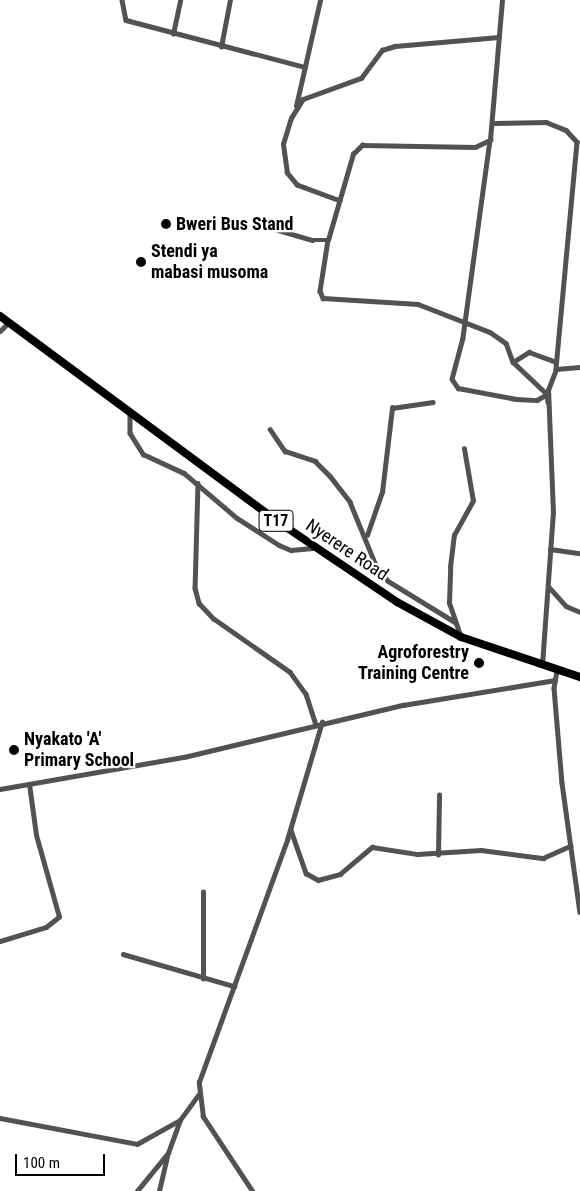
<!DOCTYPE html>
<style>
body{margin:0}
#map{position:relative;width:580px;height:1191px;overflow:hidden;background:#fff;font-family:"Roboto Condensed",sans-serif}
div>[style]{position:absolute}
.minor>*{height:4.5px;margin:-2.25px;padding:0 2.25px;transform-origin:2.25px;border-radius:2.25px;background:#525252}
.primary>*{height:8px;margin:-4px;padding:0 4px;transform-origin:4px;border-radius:4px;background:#000}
.dots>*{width:14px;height:14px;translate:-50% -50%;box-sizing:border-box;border:2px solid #fff;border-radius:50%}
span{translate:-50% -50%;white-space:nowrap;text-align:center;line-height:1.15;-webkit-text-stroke:4.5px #fff;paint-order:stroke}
.shield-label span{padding:1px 4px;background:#fff;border:1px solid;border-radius:4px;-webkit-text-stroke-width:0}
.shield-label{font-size:16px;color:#000;font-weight:700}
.poi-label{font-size:18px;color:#000;font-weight:700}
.left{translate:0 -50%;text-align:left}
.right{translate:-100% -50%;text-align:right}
.street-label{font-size:18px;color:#000}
.scale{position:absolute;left:15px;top:1154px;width:90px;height:22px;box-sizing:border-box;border:2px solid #000;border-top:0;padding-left:6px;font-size:15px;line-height:18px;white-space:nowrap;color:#000;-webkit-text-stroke:4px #fff;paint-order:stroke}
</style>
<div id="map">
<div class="minor">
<div style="left:122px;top:0;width:20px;rotate:79deg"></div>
<div style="left:126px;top:20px;width:185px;rotate:14.7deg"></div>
<div style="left:173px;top:34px;width:35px;rotate:-78deg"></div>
<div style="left:221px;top:47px;width:48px;rotate:-79.2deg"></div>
<div style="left:296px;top:106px;width:109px;rotate:-77.2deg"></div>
<div style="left:495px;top:123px;width:51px;rotate:-1.1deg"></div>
<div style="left:546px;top:122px;width:22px;rotate:22deg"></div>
<div style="left:566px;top:130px;width:16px;rotate:47deg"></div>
<div style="left:577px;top:142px;width:228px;rotate:95.3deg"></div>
<div style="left:490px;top:140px;width:200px;rotate:97.8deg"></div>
<div style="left:463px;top:338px;width:42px;rotate:105deg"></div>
<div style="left:452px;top:379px;width:11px;rotate:56deg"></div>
<div style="left:458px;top:388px;width:59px;rotate:10.7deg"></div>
<div style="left:516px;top:399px;width:21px;rotate:3deg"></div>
<div style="left:537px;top:400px;width:12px;rotate:-31deg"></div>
<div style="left:340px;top:201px;width:46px;rotate:-159.6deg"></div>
<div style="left:297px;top:185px;width:16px;rotate:-130deg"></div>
<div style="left:287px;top:173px;width:29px;rotate:-98deg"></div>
<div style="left:283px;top:144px;width:27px;rotate:-73deg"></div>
<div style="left:291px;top:118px;width:22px;rotate:-58deg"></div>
<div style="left:303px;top:99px;width:62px;rotate:-19.9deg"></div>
<div style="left:361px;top:78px;width:35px;rotate:-53deg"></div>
<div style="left:382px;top:50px;width:14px;rotate:-17deg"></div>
<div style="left:395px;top:46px;width:104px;rotate:-4.9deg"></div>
<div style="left:268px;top:227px;width:46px;rotate:16.5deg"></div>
<div style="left:312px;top:240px;width:16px"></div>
<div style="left:328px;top:240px;width:90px;rotate:-73.8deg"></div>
<div style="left:353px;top:154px;width:13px;rotate:-45deg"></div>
<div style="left:362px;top:145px;width:113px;rotate:1deg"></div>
<div style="left:475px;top:147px;width:17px;rotate:-25deg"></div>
<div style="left:490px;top:140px;width:141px;rotate:-85.1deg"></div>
<div style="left:328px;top:240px;width:52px;rotate:98.9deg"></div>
<div style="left:320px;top:291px;width:8px;rotate:67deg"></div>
<div style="left:323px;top:298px;width:95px;rotate:3.6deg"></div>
<div style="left:418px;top:304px;width:77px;rotate:21.3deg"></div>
<div style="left:490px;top:332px;width:19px;rotate:35deg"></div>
<div style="left:506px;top:343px;width:20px;rotate:70deg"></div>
<div style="left:513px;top:362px;width:47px;rotate:43.3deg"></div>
<div style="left:547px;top:394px;width:8px;rotate:83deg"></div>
<div style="left:0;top:331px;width:13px;rotate:-45deg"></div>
<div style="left:513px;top:362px;width:19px;rotate:-32deg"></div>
<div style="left:529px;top:352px;width:27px;rotate:20deg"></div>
<div style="left:130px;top:413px;width:20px;rotate:90deg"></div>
<div style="left:130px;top:433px;width:25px;rotate:58deg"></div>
<div style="left:143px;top:454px;width:45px;rotate:24.9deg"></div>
<div style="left:184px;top:473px;width:70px;rotate:40.3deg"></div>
<div style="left:237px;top:518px;width:50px;rotate:32.7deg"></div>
<div style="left:279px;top:545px;width:13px;rotate:23deg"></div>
<div style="left:291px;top:550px;width:24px;rotate:-5deg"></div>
<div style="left:270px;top:429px;width:27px;rotate:56deg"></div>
<div style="left:285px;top:451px;width:32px;rotate:18deg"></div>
<div style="left:315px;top:461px;width:21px;rotate:45deg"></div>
<div style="left:330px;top:476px;width:33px;rotate:52deg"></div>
<div style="left:350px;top:502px;width:66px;rotate:67.7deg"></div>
<div style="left:375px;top:563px;width:22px;rotate:54deg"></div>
<div style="left:388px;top:581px;width:79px;rotate:31.5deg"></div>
<div style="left:198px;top:483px;width:105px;rotate:91.6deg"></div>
<div style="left:195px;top:588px;width:16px;rotate:75deg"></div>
<div style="left:199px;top:603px;width:21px;rotate:47deg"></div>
<div style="left:213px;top:618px;width:94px;rotate:35deg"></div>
<div style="left:290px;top:672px;width:27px;rotate:54deg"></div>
<div style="left:306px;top:694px;width:32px;rotate:72deg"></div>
<div style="left:367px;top:535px;width:46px;rotate:-70.8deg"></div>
<div style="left:382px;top:492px;width:85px;rotate:-83.2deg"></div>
<div style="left:392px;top:408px;width:41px;rotate:-8.3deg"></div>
<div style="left:550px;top:549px;width:30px;rotate:8deg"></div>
<div style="left:549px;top:587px;width:25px;rotate:48deg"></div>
<div style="left:566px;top:606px;width:15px;rotate:23deg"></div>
<div style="left:460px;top:635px;width:34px;rotate:-109deg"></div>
<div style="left:449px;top:603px;width:36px;rotate:-88deg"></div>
<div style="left:450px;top:567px;width:32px;rotate:-83deg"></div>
<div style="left:454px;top:535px;width:39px;rotate:-61deg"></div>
<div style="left:473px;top:501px;width:53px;rotate:-99.8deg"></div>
<div style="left:542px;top:665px;width:152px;rotate:-85.9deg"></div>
<div style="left:553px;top:513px;width:123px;rotate:-92.3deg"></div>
<div style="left:548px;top:390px;width:22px;rotate:-69deg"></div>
<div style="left:556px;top:369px;width:24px;rotate:-5deg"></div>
<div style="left:557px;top:671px;width:17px;rotate:100deg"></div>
<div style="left:554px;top:688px;width:95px;rotate:85.2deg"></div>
<div style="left:562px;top:783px;width:130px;rotate:82.1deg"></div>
<div style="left:0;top:789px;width:187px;rotate:-9.9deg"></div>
<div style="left:184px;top:757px;width:225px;rotate:-13.4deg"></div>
<div style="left:403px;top:705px;width:154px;rotate:-9.3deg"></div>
<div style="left:291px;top:830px;width:46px;rotate:70.8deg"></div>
<div style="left:306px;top:873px;width:14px;rotate:30deg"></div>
<div style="left:318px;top:880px;width:23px;rotate:-15deg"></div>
<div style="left:340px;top:874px;width:42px;rotate:-40.2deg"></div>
<div style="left:372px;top:847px;width:46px;rotate:8.8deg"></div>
<div style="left:417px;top:854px;width:64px;rotate:-3.6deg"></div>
<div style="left:481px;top:850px;width:63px;rotate:7.4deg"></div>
<div style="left:543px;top:858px;width:30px;rotate:-24deg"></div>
<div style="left:438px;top:855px;width:60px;rotate:-89deg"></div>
<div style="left:0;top:941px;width:48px;rotate:-16.9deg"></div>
<div style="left:46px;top:927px;width:16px;rotate:-38deg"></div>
<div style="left:59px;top:917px;width:85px;rotate:-105.7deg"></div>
<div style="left:36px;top:835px;width:51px;rotate:-97.8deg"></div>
<div style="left:123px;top:954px;width:116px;rotate:16.1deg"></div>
<div style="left:203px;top:979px;width:87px;rotate:-90deg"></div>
<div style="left:0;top:1118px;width:139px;rotate:10.7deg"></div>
<div style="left:137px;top:1144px;width:49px;rotate:-29.2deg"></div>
<div style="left:137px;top:1191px;width:49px;rotate:-50.8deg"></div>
<div style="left:168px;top:1153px;width:35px;rotate:-70deg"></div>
<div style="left:180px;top:1120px;width:32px;rotate:-54deg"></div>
<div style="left:159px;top:1191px;width:35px;rotate:-77deg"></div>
<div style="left:252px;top:1191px;width:89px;rotate:-123.5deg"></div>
<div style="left:203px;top:1117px;width:35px;rotate:-97deg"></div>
<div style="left:199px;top:1082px;width:258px;rotate:-70deg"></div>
<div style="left:287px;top:840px;width:123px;rotate:-73.5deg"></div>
</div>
<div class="primary">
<div style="left:0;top:316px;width:341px;rotate:36.5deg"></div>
<div style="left:274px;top:519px;width:148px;rotate:34deg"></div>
<div style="left:397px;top:602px;width:73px;rotate:28.7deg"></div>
<div style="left:461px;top:637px;width:126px;rotate:18.6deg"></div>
</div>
<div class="dots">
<div style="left:166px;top:224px;background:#000"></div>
<div style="left:141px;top:262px;background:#000"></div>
<div style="left:479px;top:663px;background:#000"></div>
<div style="left:14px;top:750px;background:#000"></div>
</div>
<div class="shield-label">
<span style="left:276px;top:521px">T17</span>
</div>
<div class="poi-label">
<span class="left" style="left:176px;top:224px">Bweri Bus Stand</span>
<span class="left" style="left:151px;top:262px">Stendi ya<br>mabasi musoma</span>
<span class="right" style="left:469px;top:663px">Agroforestry<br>Training Centre</span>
<span class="left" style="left:24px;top:750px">Nyakato 'A'<br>Primary School</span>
</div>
<div class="street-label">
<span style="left:347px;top:550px;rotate:34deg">Nyerere Road</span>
</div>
<div class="scale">100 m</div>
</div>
